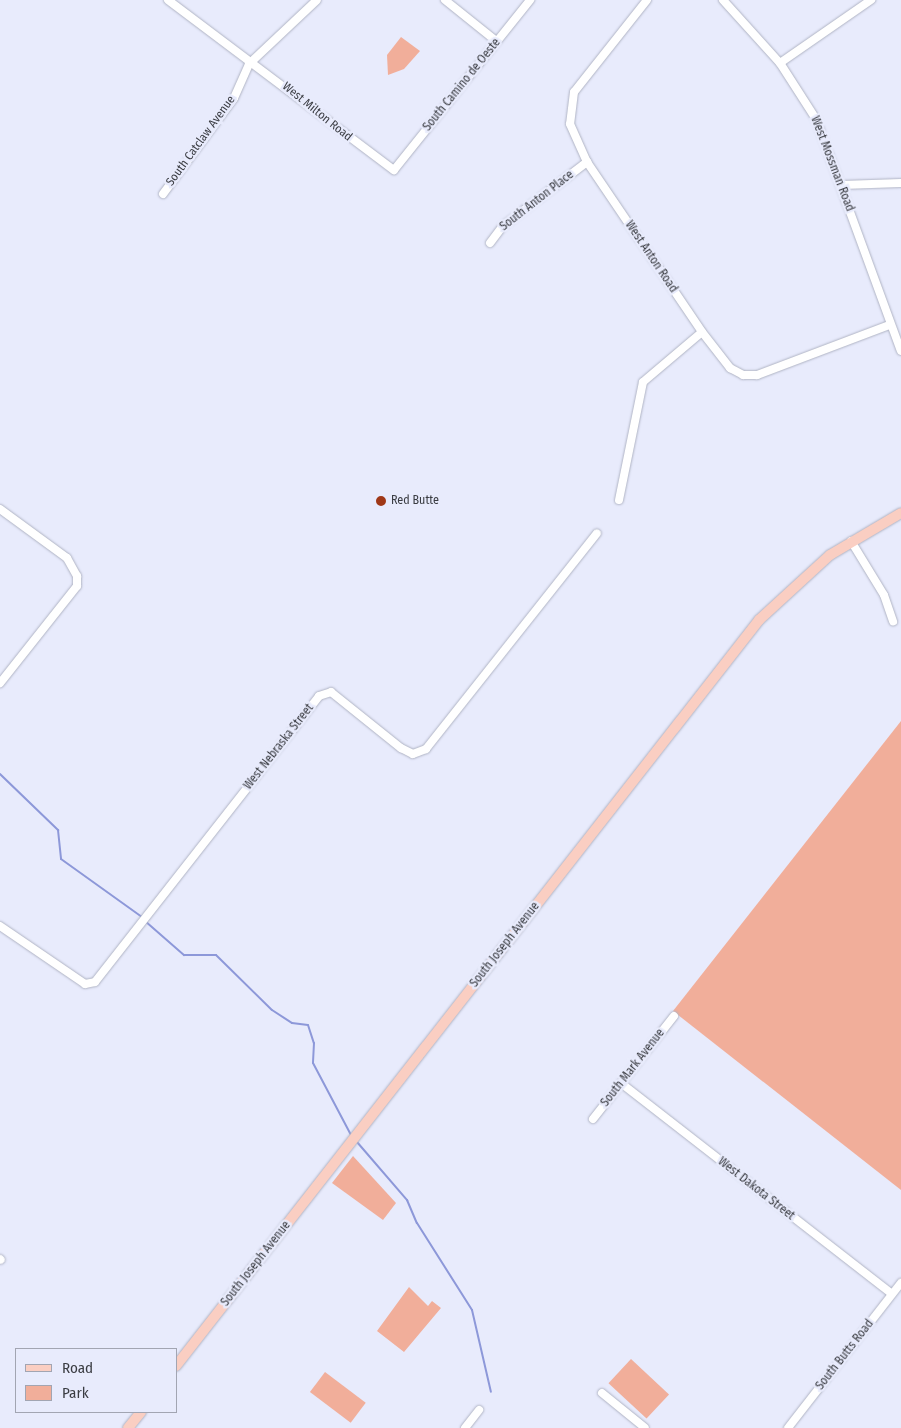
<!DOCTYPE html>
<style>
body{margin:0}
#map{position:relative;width:901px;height:1428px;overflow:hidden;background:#e8ebfc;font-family:"Fira Sans Condensed",sans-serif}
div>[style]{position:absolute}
.green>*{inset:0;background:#f1ae9a;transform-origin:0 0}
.stream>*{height:2px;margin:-1px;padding:0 1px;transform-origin:1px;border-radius:1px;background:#8d98d9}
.roads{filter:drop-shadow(0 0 1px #b0b4c4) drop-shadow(0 0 1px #b0b4c4)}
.minor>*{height:8px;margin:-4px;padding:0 4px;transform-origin:4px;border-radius:4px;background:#fff}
.major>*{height:10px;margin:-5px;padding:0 5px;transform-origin:5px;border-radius:5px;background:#facec2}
.dots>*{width:14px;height:14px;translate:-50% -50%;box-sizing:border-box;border:2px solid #e8ebfc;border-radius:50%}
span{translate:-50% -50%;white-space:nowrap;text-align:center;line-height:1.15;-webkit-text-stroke:5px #e8ebfc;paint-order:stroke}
.street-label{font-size:12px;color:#3a3c42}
.poi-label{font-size:12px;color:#3a3c42}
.left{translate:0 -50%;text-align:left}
.legend{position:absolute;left:15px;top:1348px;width:162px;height:65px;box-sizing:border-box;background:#e8ebfc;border:1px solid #a2a5b2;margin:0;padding:6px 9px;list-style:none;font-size:15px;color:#3a3c42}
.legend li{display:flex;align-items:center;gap:10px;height:25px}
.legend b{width:25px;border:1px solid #a2a5b2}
</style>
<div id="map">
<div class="green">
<div style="clip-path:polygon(401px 37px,420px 51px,404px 69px,388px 75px,387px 55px)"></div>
<div style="clip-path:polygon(901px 721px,901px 1190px,673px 1011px)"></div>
<div style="clip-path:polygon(353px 1156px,396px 1203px,383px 1220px,332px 1183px)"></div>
<div style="clip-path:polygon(409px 1287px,428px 1306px,432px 1301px,441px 1308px,404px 1352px,377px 1331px)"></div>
<div style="left:631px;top:1359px;width:52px;height:33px;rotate:43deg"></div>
<div style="left:325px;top:1372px;width:51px;height:25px;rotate:37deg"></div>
</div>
<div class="stream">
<div style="left:0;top:774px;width:81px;rotate:44deg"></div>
<div style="left:58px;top:830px;width:29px;rotate:84deg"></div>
<div style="left:61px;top:859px;width:100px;rotate:35.6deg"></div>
<div style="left:145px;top:921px;width:52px;rotate:41.1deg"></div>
<div style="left:184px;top:955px;width:32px"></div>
<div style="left:216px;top:955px;width:78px;rotate:44.5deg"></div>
<div style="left:272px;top:1010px;width:24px;rotate:33deg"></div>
<div style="left:292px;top:1023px;width:16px;rotate:7deg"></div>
<div style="left:308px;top:1025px;width:19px;rotate:72deg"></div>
<div style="left:314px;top:1043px;width:20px;rotate:93deg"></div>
<div style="left:313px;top:1063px;width:84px;rotate:62.2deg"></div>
<div style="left:357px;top:1142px;width:77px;rotate:49.2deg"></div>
<div style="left:407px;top:1200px;width:25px;rotate:67deg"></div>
<div style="left:417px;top:1223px;width:103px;rotate:57.7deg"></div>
<div style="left:472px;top:1310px;width:84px;rotate:77deg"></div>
</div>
<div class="roads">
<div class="minor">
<div style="left:168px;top:0;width:283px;rotate:37deg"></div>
<div style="left:394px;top:170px;width:218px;rotate:-51.3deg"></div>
<div style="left:445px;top:0;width:65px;rotate:38.8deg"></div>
<div style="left:647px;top:0;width:117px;rotate:128.4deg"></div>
<div style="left:574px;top:92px;width:32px;rotate:97deg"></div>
<div style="left:570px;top:124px;width:42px;rotate:65.9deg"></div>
<div style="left:587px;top:162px;width:205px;rotate:55.9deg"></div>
<div style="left:702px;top:332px;width:46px;rotate:52.1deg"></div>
<div style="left:730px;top:368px;width:15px;rotate:28deg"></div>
<div style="left:743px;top:375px;width:14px"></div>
<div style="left:757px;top:375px;width:141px;rotate:-20.7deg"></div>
<div style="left:723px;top:0;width:85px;rotate:47.9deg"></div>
<div style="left:780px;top:63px;width:67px;rotate:57.3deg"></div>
<div style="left:816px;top:119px;width:247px;rotate:69.9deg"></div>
<div style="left:780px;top:63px;width:111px;rotate:-34.7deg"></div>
<div style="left:842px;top:185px;width:59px;rotate:-1.9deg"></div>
<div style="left:163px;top:194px;width:119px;rotate:-53.5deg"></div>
<div style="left:234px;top:98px;width:37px;rotate:-66deg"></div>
<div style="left:249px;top:64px;width:93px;rotate:-43.3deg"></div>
<div style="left:490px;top:243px;width:21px;rotate:-53deg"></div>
<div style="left:503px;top:226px;width:106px;rotate:-37.3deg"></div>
<div style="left:619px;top:500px;width:120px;rotate:-78.5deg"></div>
<div style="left:643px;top:382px;width:77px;rotate:-40.3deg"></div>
<div style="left:0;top:509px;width:83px;rotate:36.2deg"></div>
<div style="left:67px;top:558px;width:21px;rotate:61deg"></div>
<div style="left:77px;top:576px;width:10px;rotate:90deg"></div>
<div style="left:77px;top:586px;width:124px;rotate:128.4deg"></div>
<div style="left:851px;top:541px;width:63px;rotate:58.6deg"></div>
<div style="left:884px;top:595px;width:28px;rotate:71deg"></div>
<div style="left:0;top:926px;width:103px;rotate:34.3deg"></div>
<div style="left:85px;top:984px;width:10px;rotate:-11deg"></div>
<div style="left:95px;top:982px;width:363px;rotate:-51.9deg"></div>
<div style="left:319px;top:696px;width:13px;rotate:-18deg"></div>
<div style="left:331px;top:692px;width:90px;rotate:38.7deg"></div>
<div style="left:401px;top:748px;width:13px;rotate:27deg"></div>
<div style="left:413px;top:754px;width:14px;rotate:-21deg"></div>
<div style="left:426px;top:749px;width:275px;rotate:-51.6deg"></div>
<div style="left:621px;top:1083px;width:343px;rotate:37.9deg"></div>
<div style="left:593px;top:1119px;width:131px;rotate:-51.8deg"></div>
<div style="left:0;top:1259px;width:1px;rotate:45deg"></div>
<div style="left:602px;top:1393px;width:55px;rotate:39.1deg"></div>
<div style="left:465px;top:1428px;width:23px;rotate:-52deg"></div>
<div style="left:788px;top:1428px;width:184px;rotate:-52.1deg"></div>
</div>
<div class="major">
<div style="left:176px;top:1366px;width:947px;rotate:-51.99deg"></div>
<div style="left:759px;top:620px;width:96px;rotate:-42.5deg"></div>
<div style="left:830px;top:555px;width:82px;rotate:-30.6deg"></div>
<div style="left:128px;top:1428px;width:21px;rotate:-51deg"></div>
</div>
</div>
<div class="dots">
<div style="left:381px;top:501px;background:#9f3717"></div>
</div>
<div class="street-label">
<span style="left:462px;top:85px;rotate:-51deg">South Camino de Oeste</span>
<span style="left:317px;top:112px;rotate:39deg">West Milton Road</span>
<span style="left:201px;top:141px;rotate:-54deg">South Catclaw Avenue</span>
<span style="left:832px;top:164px;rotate:69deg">West Mossman Road</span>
<span style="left:537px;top:201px;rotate:-38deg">South Anton Place</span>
<span style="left:651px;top:257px;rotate:56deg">West Anton Road</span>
<span style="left:279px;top:747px;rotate:-52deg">West Nebraska Street</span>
<span style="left:505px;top:945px;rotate:-52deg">South Joseph Avenue</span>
<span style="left:633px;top:1068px;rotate:-52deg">South Mark Avenue</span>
<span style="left:756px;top:1189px;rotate:38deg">West Dakota Street</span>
<span style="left:256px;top:1264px;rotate:-52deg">South Joseph Avenue</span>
<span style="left:845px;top:1355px;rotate:-52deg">South Butts Road</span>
</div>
<div class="poi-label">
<span class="left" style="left:391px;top:501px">Red Butte</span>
</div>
<ul class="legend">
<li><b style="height:6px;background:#facec2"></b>Road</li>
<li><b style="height:14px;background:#f1ae9a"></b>Park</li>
</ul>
</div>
